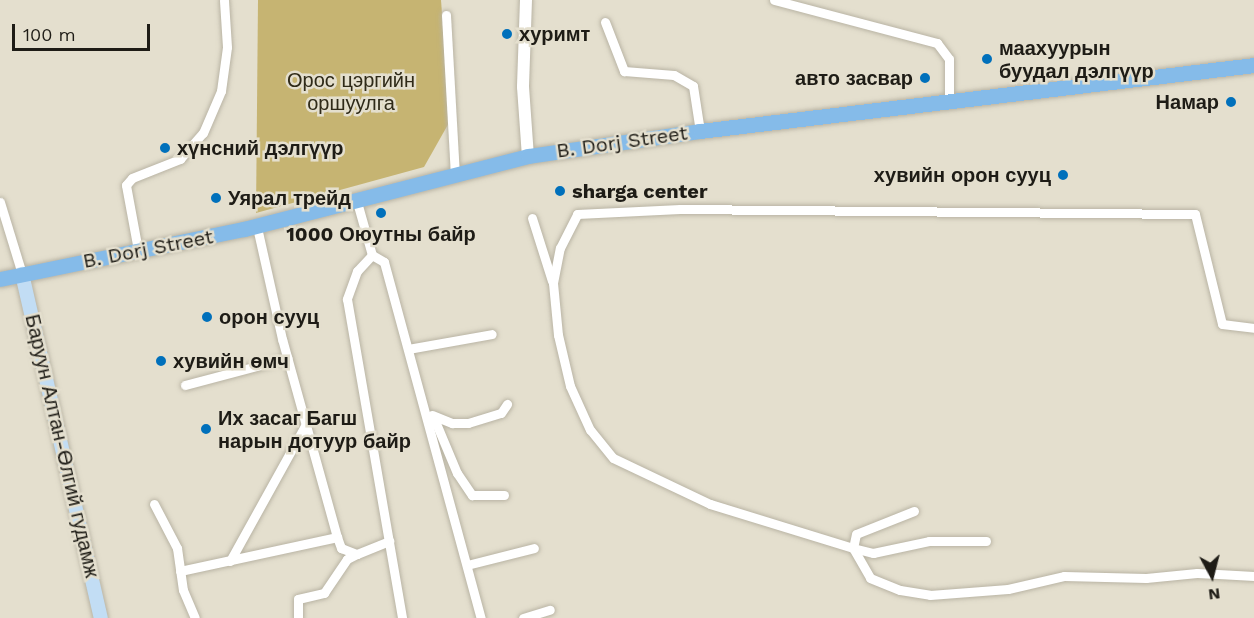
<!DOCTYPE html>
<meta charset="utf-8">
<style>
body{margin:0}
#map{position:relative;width:1254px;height:618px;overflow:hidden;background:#e4dfce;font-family:"Work Sans",sans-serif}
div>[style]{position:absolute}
.green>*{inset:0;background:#c6b472}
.roads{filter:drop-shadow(0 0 2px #b9b4a4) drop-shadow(0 0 2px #b9b4a4)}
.minor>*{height:9px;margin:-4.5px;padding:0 4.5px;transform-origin:4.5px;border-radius:4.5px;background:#fff}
.tertiary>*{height:12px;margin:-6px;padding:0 6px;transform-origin:6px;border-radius:6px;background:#fff}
.secondary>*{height:14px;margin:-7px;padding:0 7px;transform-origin:7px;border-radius:7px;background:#c2ddf4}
.primary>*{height:15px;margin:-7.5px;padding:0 7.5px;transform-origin:7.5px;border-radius:7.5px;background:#85bbe9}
.dots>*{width:16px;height:16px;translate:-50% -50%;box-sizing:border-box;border:3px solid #e4dfce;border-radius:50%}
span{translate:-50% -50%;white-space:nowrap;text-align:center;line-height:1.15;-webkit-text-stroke:5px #e4dfce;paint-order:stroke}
.poi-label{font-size:20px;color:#1e1c16;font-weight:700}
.left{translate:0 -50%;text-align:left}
.right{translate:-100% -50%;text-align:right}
.park-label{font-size:20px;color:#2f2a18}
.street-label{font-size:20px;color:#1e1c16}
.north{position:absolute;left:1182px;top:546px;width:60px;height:60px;-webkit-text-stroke:4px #e4dfce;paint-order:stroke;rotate:173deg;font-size:16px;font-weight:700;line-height:24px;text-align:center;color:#1e1c16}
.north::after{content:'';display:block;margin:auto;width:21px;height:27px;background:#1e1c16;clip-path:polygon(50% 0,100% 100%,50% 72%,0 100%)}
.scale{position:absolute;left:12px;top:24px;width:138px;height:27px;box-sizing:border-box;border:3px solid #1e1c16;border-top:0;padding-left:8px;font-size:18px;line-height:21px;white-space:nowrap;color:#1e1c16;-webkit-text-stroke:4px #e4dfce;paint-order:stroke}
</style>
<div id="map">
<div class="green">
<div style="clip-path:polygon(258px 0,441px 0,450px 121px,424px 167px,256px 213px)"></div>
</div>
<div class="roads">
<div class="minor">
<div style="left:774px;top:0;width:169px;rotate:14.8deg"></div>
<div style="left:937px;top:43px;width:20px;rotate:53deg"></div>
<div style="left:949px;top:59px;width:43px;rotate:90deg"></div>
<div style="left:446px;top:15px;width:159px;rotate:86.8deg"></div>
<div style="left:605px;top:22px;width:53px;rotate:68.8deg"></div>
<div style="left:624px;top:71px;width:50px;rotate:4.6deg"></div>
<div style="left:674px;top:75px;width:22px;rotate:30deg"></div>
<div style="left:693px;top:86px;width:46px;rotate:81.2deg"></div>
<div style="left:0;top:202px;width:75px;rotate:73deg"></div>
<div style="left:357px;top:202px;width:55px;rotate:74.2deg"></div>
<div style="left:372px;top:255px;width:22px;rotate:133deg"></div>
<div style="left:357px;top:271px;width:30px;rotate:110deg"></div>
<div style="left:347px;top:299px;width:324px;rotate:80.2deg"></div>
<div style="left:532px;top:218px;width:66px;rotate:72.4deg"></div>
<div style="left:138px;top:250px;width:66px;rotate:-100.5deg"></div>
<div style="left:126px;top:185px;width:9px;rotate:-49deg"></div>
<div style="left:132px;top:178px;width:52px;rotate:-21.6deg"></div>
<div style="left:180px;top:159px;width:35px;rotate:-49deg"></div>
<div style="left:203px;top:133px;width:46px;rotate:-66.8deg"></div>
<div style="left:221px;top:91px;width:44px;rotate:-82.2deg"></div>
<div style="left:227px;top:47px;width:47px;rotate:-93.7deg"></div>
<div style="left:372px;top:255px;width:14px;rotate:30deg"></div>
<div style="left:384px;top:262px;width:369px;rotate:74.8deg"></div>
<div style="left:408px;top:349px;width:85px;rotate:-10.1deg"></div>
<div style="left:185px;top:385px;width:106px;rotate:-14.8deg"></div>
<div style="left:432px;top:415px;width:22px;rotate:22deg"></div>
<div style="left:452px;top:423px;width:16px"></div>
<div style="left:468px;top:423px;width:34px;rotate:-17deg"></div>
<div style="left:501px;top:413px;width:11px;rotate:-56deg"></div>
<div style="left:433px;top:416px;width:62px;rotate:67.2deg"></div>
<div style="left:457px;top:473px;width:27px;rotate:56deg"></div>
<div style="left:472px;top:495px;width:32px"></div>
<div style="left:154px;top:504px;width:50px;rotate:62.4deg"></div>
<div style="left:177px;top:548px;width:42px;rotate:81.9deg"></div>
<div style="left:183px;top:590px;width:30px;rotate:67deg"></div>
<div style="left:914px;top:511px;width:62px;rotate:158.4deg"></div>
<div style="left:856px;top:534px;width:14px;rotate:102deg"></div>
<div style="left:853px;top:548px;width:150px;rotate:-162.9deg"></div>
<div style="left:710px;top:504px;width:107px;rotate:-154.6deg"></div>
<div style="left:613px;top:458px;width:36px;rotate:-129deg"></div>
<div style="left:590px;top:430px;width:48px;rotate:-114.4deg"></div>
<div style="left:570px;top:386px;width:52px;rotate:-103.2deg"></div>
<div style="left:558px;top:335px;width:52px;rotate:-95.5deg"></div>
<div style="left:553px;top:283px;width:36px;rotate:-79deg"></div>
<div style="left:560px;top:248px;width:38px;rotate:-63deg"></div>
<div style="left:577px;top:214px;width:103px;rotate:-2.8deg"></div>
<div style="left:680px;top:209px;width:515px;rotate:0.56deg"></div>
<div style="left:1195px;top:214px;width:113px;rotate:76.2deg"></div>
<div style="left:1222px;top:324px;width:32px;rotate:7deg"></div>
<div style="left:337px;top:537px;width:12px;rotate:70deg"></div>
<div style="left:341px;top:548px;width:17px;rotate:21deg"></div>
<div style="left:357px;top:554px;width:35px;rotate:-22deg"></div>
<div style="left:853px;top:548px;width:34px;rotate:60deg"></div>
<div style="left:870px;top:578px;width:32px;rotate:22deg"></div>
<div style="left:900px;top:590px;width:30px;rotate:9deg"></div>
<div style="left:930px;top:595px;width:78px;rotate:-4.4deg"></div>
<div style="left:1008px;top:589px;width:57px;rotate:-13.1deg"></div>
<div style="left:1064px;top:576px;width:82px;rotate:1.4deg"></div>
<div style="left:1146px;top:578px;width:51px;rotate:-5.6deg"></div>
<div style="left:1197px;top:573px;width:57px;rotate:3deg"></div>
<div style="left:853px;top:548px;width:21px;rotate:14deg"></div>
<div style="left:873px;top:553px;width:57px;rotate:-12.1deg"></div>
<div style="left:929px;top:541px;width:57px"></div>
<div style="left:230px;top:561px;width:159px;rotate:-61deg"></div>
<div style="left:467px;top:565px;width:69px;rotate:-14.2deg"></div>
<div style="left:180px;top:571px;width:161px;rotate:-12.2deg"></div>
<div style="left:337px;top:537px;width:205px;rotate:-105.5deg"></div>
<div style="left:282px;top:339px;width:115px;rotate:-102.6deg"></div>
<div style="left:298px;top:618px;width:19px;rotate:-90deg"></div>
<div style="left:298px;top:599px;width:27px;rotate:-13deg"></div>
<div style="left:324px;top:593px;width:41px;rotate:-55.9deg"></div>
<div style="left:347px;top:559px;width:11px;rotate:-27deg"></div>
<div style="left:523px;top:618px;width:28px;rotate:-17deg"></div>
</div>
<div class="tertiary">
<div style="left:526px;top:0;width:87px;rotate:92deg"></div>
<div style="left:523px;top:87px;width:69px;rotate:85.9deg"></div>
</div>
<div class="secondary">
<div style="left:22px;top:274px;width:353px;rotate:77.1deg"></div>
</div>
<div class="primary">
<div style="left:0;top:279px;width:249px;rotate:-11.6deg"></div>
<div style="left:244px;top:229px;width:293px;rotate:-14.4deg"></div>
<div style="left:528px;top:156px;width:174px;rotate:-8.3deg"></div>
<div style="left:700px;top:131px;width:558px;rotate:-6.79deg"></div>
</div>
</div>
<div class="dots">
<div style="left:507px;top:34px;background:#0070bb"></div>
<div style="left:987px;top:59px;background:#0070bb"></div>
<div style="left:925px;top:78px;background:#0070bb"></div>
<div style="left:1231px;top:102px;background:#0070bb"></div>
<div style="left:165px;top:148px;background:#0070bb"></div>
<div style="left:1063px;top:175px;background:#0070bb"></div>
<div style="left:560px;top:191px;background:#0070bb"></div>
<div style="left:216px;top:198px;background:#0070bb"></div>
<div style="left:381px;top:213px;background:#0070bb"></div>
<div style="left:207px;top:317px;background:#0070bb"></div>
<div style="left:161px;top:361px;background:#0070bb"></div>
<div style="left:206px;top:429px;background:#0070bb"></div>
</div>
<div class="poi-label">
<span class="left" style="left:519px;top:34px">хуримт</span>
<span class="left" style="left:999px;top:60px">маахуурын<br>буудал дэлгүүр</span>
<span class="right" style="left:913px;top:78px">авто засвар</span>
<span class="right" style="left:1219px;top:102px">Намар</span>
<span class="left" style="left:177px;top:148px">хүнсний дэлгүүр</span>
<span class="right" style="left:1051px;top:175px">хувийн орон сууц</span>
<span class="left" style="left:572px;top:191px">sharga center</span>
<span class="left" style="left:228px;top:198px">Уярал трейд</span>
<span style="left:381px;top:234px">1000 Оюутны байр</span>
<span class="left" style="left:219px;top:317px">орон сууц</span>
<span class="left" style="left:173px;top:361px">хувийн өмч</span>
<span class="left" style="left:218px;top:430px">Их засаг Багш<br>нарын дотуур байр</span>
</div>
<div class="park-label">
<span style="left:351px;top:92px">Орос цэргийн<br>оршуулга</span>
</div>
<div class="street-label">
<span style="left:622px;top:142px;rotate:-8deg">B. Dorj Street</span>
<span style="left:148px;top:249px;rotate:-11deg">B. Dorj Street</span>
<span style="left:62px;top:446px;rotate:77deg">Баруун Алтан-Өлгий гудамж</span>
</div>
<div class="north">N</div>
<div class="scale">100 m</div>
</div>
